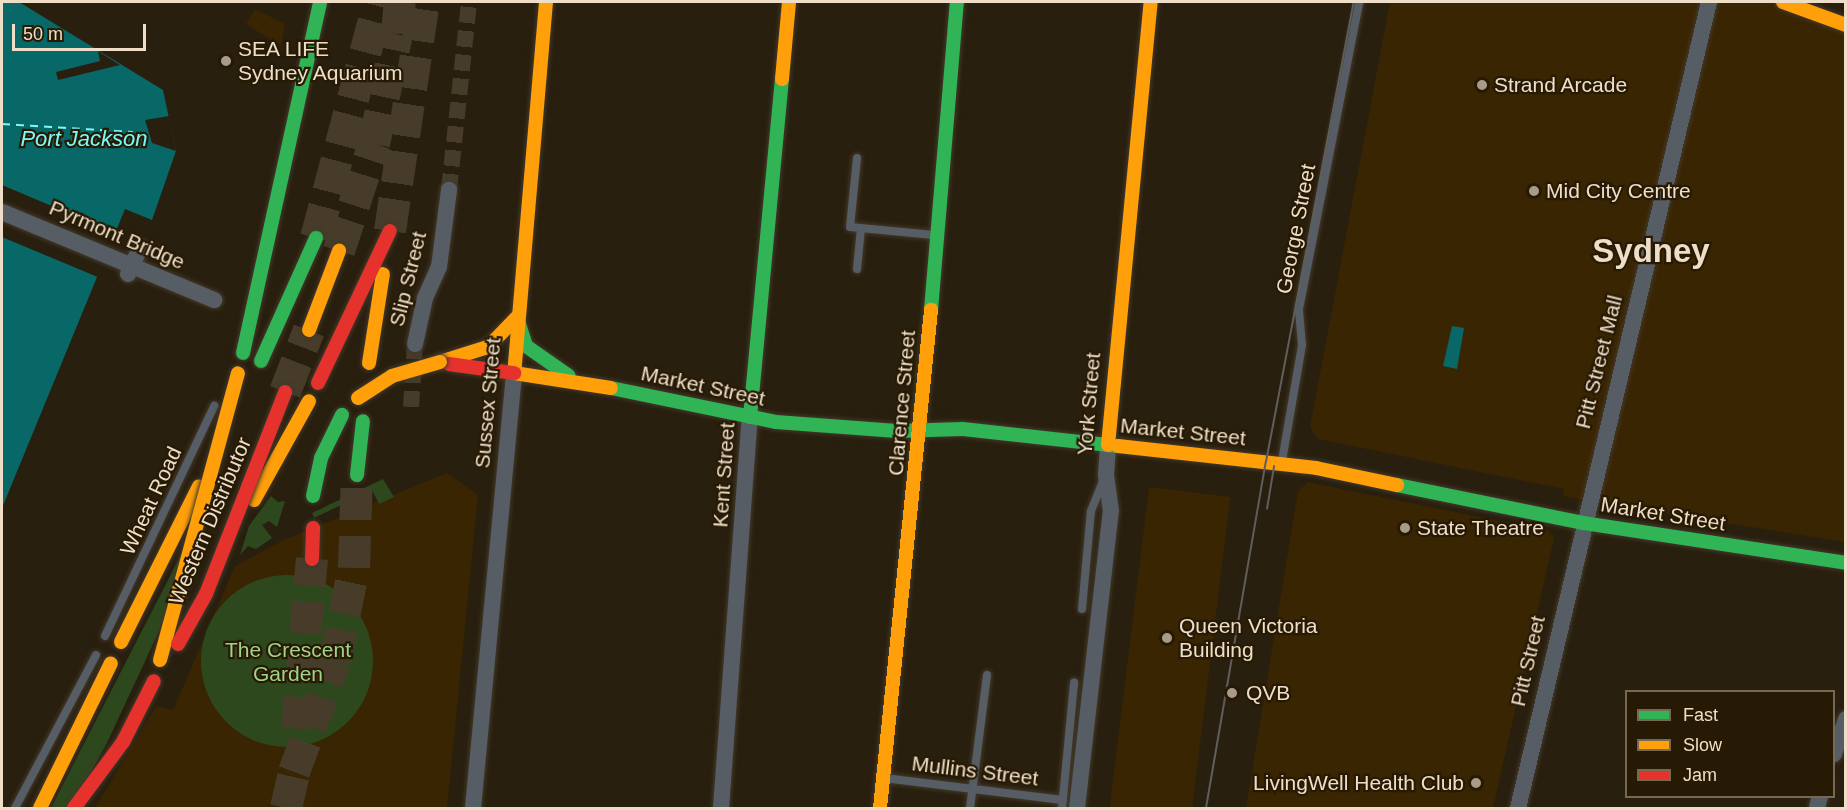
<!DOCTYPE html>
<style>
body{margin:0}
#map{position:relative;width:1847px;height:810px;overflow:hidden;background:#291f0e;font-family:Arial,sans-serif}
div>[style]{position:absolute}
.built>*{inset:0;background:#3a2502;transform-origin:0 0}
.green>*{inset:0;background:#2e481d}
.round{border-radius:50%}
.water>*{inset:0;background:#086867}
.pier>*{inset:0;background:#291f0e}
.ferry>*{height:1.5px;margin-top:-0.75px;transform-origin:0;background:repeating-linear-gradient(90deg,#7bf9fa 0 8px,transparent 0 14px)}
.street-tunnel>*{height:16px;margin-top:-8px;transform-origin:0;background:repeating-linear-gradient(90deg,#473c2a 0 16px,transparent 0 24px)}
.highway-tunnel>*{height:32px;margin-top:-16px;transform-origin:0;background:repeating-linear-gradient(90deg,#473c2a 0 32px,transparent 0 48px)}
.roads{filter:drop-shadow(0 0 2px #42392b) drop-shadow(0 0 2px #42392b)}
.lane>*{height:8px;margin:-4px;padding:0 4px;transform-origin:4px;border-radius:4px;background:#575d65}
.street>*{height:16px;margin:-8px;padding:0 8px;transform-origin:8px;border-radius:8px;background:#575d65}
.fast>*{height:14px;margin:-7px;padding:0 7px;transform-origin:7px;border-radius:7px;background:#30b455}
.slow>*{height:14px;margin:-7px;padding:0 7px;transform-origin:7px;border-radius:7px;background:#ff9f0a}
.jam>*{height:14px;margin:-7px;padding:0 7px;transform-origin:7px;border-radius:7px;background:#e5322d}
.tram>*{height:1.5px;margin:-0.75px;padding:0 0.75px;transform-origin:0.75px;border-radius:0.75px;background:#5f5e5c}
.bridges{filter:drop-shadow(0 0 2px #42392b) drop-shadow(0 0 2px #42392b)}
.fast-bridge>*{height:14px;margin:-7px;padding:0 7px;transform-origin:7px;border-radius:7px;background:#30b455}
.slow-bridge>*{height:14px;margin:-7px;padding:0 7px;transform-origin:7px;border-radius:7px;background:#ff9f0a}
.jam-bridge>*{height:14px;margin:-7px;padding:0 7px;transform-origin:7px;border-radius:7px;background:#e5322d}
.dots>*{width:16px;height:16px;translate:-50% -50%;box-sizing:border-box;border:3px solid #271a04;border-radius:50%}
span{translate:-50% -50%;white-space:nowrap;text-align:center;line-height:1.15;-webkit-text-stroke:4.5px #271a04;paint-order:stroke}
.poi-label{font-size:21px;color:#eedec8}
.left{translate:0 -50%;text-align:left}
.right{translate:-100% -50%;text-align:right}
.street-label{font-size:21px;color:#eedec8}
.park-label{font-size:21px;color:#a0d288}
.water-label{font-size:22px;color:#7bf9fa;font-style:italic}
.town-label{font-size:33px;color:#eedec8;font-weight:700}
.frame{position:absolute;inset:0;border:3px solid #eedec8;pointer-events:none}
.legend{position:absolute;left:1625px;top:690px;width:210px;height:108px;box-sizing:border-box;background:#271a04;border:2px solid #776852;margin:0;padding:8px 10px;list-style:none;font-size:18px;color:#eedec8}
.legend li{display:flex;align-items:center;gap:12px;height:30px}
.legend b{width:30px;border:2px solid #776852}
.scale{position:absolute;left:12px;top:24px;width:134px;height:27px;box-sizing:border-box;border:3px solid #eedec8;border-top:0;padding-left:8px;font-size:18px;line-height:21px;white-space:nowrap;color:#eedec8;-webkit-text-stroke:4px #271a04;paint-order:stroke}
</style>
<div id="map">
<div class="built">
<div style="clip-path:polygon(1390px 2px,1783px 2px,1845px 25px,1845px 542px,1589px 501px,1563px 496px,1564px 489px,1318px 439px,1310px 427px)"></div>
<div style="clip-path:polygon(255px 9px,285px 24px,281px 46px,246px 24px)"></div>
<div style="clip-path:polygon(447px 473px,478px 495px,447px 808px,95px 808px,156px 706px,173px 710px,235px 566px,284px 540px)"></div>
<div style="clip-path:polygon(1308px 482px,1549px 531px,1554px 538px,1493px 808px,1246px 808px,1298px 491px)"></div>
<div style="left:1149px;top:487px;width:82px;height:324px;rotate:7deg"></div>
</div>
<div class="green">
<div style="clip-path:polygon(383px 479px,394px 497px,379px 504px,372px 490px,314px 518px,312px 513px)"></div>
<div style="clip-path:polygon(271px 496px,278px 502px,285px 501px,277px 527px,269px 521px,262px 525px,272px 538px,256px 549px,248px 546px,240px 555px,249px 526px)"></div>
<div style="clip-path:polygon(188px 541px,160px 629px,107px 743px,71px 808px,51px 808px)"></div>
<div class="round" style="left:201px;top:575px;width:172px;height:172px"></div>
</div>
<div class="water">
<div style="clip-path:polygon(2px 2px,19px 2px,163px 90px,176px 151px,152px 220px,125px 209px,2px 508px)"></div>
<div style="clip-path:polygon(1452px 326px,1464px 328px,1457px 369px,1443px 366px)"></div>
</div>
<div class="pier">
<div style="clip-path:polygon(98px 51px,120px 65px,58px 80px,56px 72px,100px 61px)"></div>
<div style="clip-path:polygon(169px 116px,170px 122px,176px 151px,152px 143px,145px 120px)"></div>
<div style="clip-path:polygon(2px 185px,118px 234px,100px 278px,2px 237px)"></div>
</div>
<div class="ferry">
<div style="left:2px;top:124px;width:131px;rotate:3.5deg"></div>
</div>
<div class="street-tunnel">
<div style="left:449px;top:190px;width:189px;rotate:-83.9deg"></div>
<div style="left:411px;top:407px;width:63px;rotate:-86.4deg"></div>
</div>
<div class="highway-tunnel">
<div style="left:390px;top:231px;width:232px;rotate:-81.6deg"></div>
<div style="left:316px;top:238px;width:244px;rotate:-75.1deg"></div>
<div style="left:339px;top:251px;width:113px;rotate:-71.9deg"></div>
<div style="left:374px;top:144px;width:112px;rotate:-78.2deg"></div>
<div style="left:397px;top:34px;width:32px;rotate:-85deg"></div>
<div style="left:285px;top:392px;width:66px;rotate:-68.8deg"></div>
<div style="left:297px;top:729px;width:171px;rotate:-85deg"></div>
<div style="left:286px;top:808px;width:37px;rotate:-77deg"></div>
<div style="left:294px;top:772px;width:118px;rotate:-69.7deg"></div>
<div style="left:335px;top:661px;width:95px;rotate:-78.5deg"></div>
<div style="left:354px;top:568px;width:93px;rotate:-88.2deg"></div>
</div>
<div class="roads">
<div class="lane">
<div style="left:857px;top:158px;width:69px;rotate:95.8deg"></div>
<div style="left:850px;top:227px;width:84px;rotate:5.4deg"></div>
<div style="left:857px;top:269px;width:41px;rotate:-84.4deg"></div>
<div style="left:1282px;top:461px;width:118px;rotate:-80.2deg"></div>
<div style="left:1302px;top:345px;width:36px;rotate:-95deg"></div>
<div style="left:1299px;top:309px;width:313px;rotate:-78.9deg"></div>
<div style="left:1082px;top:609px;width:98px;rotate:-84.8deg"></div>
<div style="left:1091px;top:511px;width:32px;rotate:-68deg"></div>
<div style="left:105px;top:636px;width:255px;rotate:-64.6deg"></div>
<div style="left:884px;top:778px;width:180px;rotate:7deg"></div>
<div style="left:15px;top:808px;width:173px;rotate:-62.1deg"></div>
<div style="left:970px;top:808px;width:134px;rotate:-82.7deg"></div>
<div style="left:1062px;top:808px;width:126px;rotate:-84.5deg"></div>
</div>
<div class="street">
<div style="left:2px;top:212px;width:230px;rotate:22.5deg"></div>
<div style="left:128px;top:274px;width:29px;rotate:-65deg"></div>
<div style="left:415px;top:344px;width:47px;rotate:-77.7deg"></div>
<div style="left:425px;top:298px;width:34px;rotate:-66deg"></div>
<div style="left:439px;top:267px;width:78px;rotate:-82.6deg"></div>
<div style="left:1834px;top:754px;width:37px;rotate:-71deg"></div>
<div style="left:473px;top:808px;width:437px;rotate:-84.6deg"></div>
<div style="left:721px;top:808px;width:392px;rotate:-85.8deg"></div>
<div style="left:1077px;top:808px;width:299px;rotate:-83.5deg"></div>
<div style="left:1111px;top:511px;width:36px;rotate:-98deg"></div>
<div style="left:1106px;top:475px;width:30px;rotate:-86deg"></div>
<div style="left:1518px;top:808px;width:828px;rotate:-76.67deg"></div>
<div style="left:1817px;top:808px;width:12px;rotate:-76deg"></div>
</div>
<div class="fast">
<div style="left:931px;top:310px;width:309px;rotate:-85.2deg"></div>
<div style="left:519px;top:324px;width:23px;rotate:72deg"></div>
<div style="left:526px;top:346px;width:52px;rotate:34.9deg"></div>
<div style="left:261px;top:361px;width:135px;rotate:-65.9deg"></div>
<div style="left:611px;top:388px;width:168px;rotate:11.6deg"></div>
<div style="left:776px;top:422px;width:121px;rotate:4.3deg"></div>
<div style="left:897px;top:431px;width:66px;rotate:-1.7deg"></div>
<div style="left:963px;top:429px;width:156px;rotate:6.3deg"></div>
<div style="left:750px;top:417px;width:340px;rotate:-84.6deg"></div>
<div style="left:357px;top:475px;width:54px;rotate:-83.7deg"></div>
<div style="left:1397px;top:485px;width:190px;rotate:11.5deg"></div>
<div style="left:1583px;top:523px;width:266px;rotate:8.6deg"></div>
<div style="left:313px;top:496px;width:39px;rotate:-78deg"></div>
<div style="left:321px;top:458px;width:48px;rotate:-64deg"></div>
</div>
<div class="slow">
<div style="left:546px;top:2px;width:372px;rotate:94.9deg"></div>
<div style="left:514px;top:373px;width:98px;rotate:8.8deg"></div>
<div style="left:1783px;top:2px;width:67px;rotate:20.1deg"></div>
<div style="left:782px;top:79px;width:77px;rotate:-84.8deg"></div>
<div style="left:309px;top:330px;width:85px;rotate:-69.2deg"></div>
<div style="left:440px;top:362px;width:50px;rotate:-17.4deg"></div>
<div style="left:488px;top:347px;width:43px;rotate:-45.9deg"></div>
<div style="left:369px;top:363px;width:90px;rotate:-81.1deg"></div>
<div style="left:1108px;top:445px;width:445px;rotate:-84.5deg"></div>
<div style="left:1118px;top:446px;width:199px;rotate:6.3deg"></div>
<div style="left:1316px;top:468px;width:83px;rotate:11.9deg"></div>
<div style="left:254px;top:500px;width:113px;rotate:-60.9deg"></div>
<div style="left:121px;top:642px;width:174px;rotate:-63.4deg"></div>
<div style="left:40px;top:808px;width:161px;rotate:-63.9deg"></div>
<div style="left:880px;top:808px;width:501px;rotate:-84.15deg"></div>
</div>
<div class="jam">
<div style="left:449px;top:364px;width:66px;rotate:7.9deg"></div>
<div style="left:318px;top:383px;width:168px;rotate:-64.7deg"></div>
<div style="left:312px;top:559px;width:31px;rotate:-88deg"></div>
</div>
</div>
<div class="tram">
<div style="left:1267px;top:509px;width:43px;rotate:-80.5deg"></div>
<div style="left:1206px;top:808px;width:351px;rotate:-80.2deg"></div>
<div style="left:1266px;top:462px;width:468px;rotate:-79.2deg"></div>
</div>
<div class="bridges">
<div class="fast-bridge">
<div style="left:243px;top:353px;width:359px;rotate:-77.6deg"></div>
</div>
<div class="slow-bridge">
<div style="left:358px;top:398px;width:40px;rotate:-32.9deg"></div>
<div style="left:392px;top:376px;width:50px;rotate:-16.3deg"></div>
<div style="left:160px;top:660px;width:297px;rotate:-74.8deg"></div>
</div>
<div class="jam-bridge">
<div style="left:178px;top:644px;width:57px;rotate:-60.8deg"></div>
<div style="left:206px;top:594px;width:217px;rotate:-68.6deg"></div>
<div style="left:74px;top:808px;width:82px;rotate:-53.4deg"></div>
<div style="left:123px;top:742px;width:68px;rotate:-63.1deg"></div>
</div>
</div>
<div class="dots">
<div style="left:226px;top:61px;background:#a99b87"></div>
<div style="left:1482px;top:85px;background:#a99b87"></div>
<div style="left:1534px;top:191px;background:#a99b87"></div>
<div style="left:1405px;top:528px;background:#a99b87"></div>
<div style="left:1167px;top:638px;background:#a99b87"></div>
<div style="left:1232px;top:693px;background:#a99b87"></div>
<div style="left:1476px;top:783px;background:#a99b87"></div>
</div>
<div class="poi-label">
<span class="left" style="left:238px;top:61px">SEA LIFE<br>Sydney Aquarium</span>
<span class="left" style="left:1494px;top:85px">Strand Arcade</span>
<span class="left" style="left:1546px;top:191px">Mid City Centre</span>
<span class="left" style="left:1417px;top:528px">State Theatre</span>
<span class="left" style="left:1179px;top:638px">Queen Victoria<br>Building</span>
<span class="left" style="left:1246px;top:693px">QVB</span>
<span class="right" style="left:1464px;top:783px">LivingWell Health Club</span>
</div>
<div class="street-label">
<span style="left:1296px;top:229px;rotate:-79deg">George Street</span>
<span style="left:117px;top:235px;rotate:23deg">Pyrmont Bridge</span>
<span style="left:408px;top:279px;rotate:-76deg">Slip Street</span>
<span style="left:1599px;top:362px;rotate:-76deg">Pitt Street Mall</span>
<span style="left:703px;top:386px;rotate:12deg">Market Street</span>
<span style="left:488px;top:403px;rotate:-85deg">Sussex Street</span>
<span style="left:902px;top:403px;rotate:-85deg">Clarence Street</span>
<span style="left:1089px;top:404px;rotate:-85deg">York Street</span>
<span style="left:1183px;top:432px;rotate:6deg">Market Street</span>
<span style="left:724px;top:475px;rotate:-86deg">Kent Street</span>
<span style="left:151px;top:501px;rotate:-65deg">Wheat Road</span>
<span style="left:1663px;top:514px;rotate:9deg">Market Street</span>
<span style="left:210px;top:521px;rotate:-67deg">Western Distributor</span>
<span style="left:1528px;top:661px;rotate:-77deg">Pitt Street</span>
<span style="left:975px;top:771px;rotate:7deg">Mullins Street</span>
</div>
<div class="park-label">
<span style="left:288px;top:662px">The Crescent<br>Garden</span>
</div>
<div class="water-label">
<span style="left:84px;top:139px">Port Jackson</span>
</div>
<div class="town-label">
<span style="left:1651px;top:251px">Sydney</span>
</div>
<div class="frame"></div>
<ul class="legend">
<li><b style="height:8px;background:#30b455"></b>Fast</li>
<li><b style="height:8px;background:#ff9f0a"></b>Slow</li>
<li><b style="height:8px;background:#e5322d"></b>Jam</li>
</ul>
<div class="scale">50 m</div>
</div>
